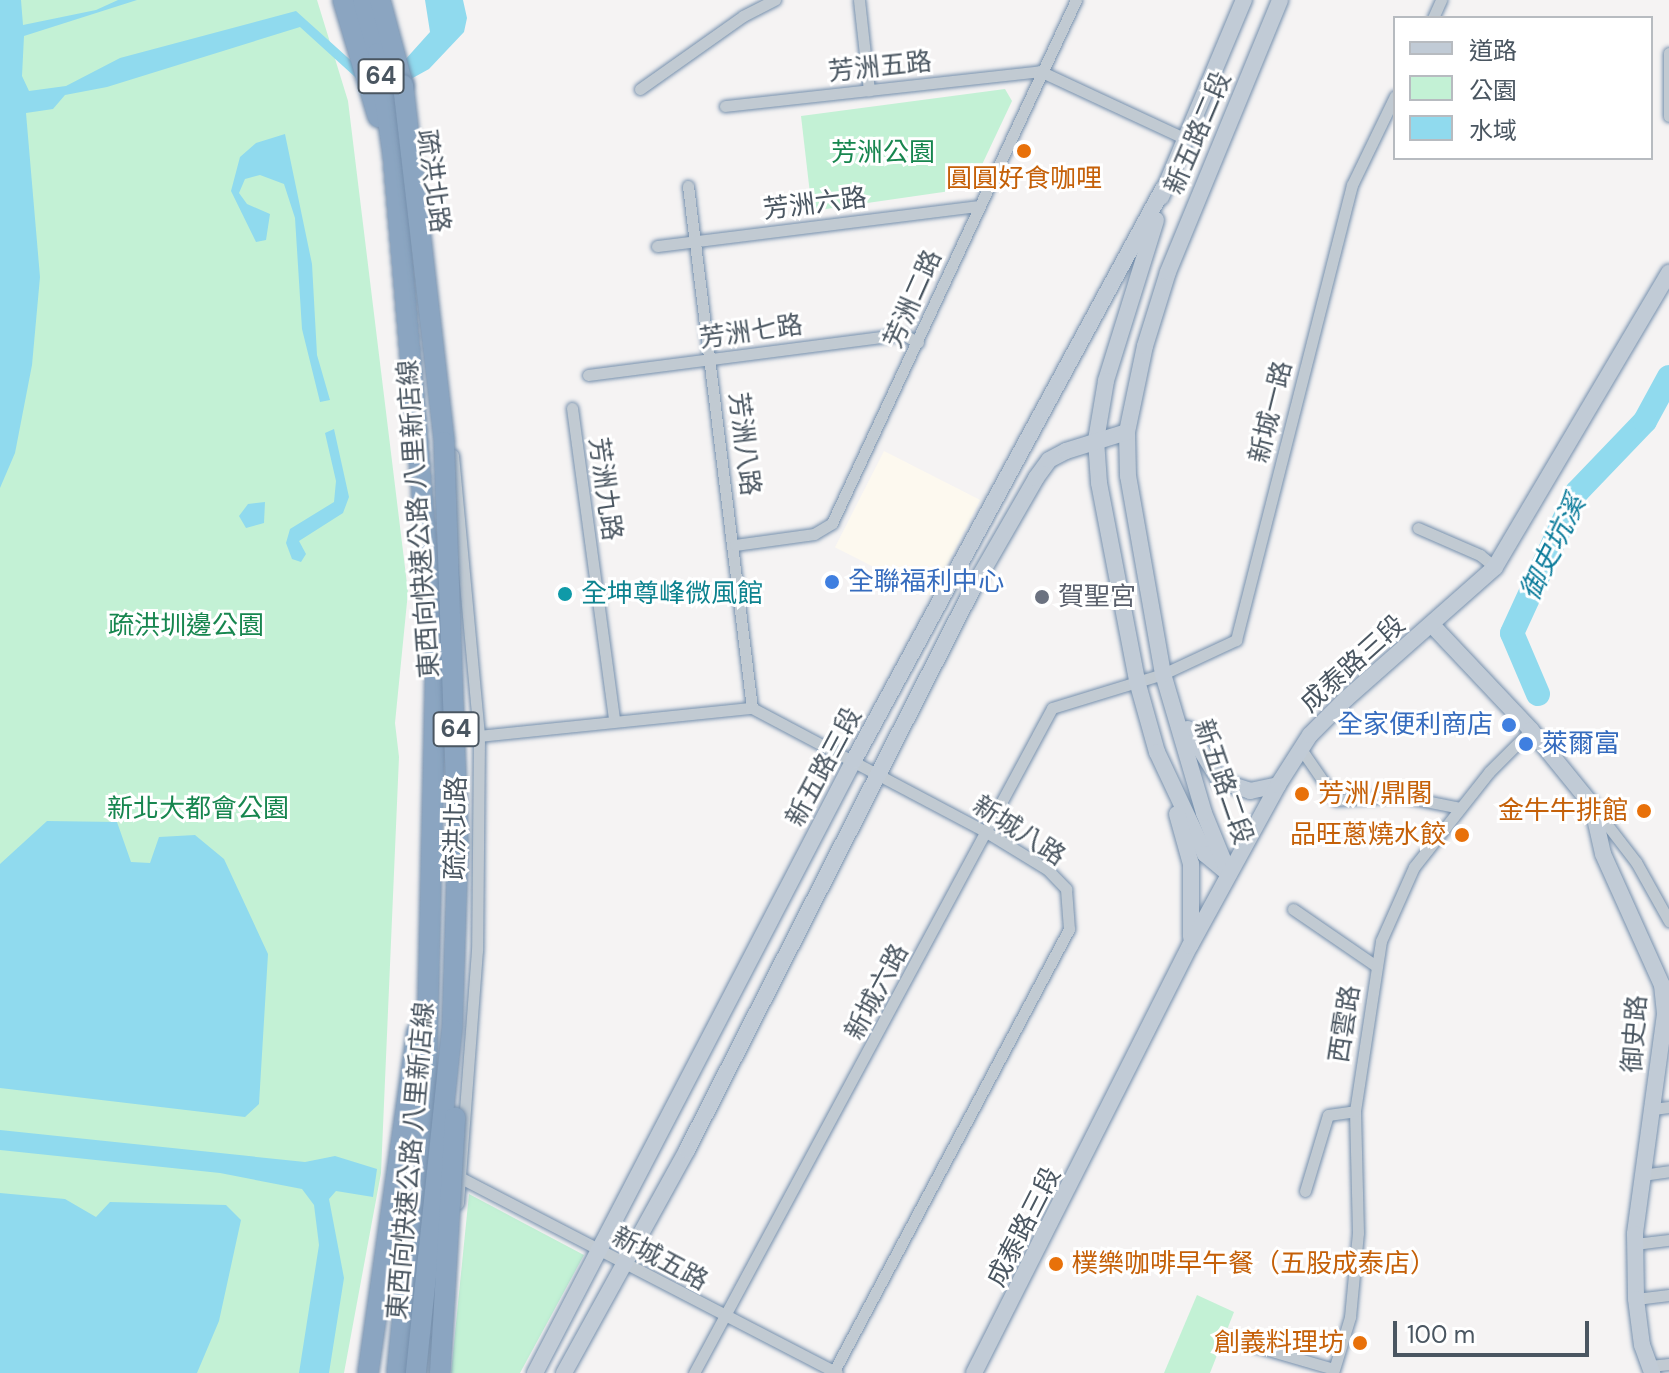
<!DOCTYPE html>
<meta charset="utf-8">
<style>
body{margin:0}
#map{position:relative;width:1669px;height:1373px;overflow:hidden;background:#f5f3f3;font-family:"DM Sans","Noto Sans TC",sans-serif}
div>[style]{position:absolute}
.commercial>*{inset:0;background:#fdf9ef;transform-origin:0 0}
.green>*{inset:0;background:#c3f1d5}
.water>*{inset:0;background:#90daee}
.river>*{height:24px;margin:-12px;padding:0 12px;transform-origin:12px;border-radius:12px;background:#90daee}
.roads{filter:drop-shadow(0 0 2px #7690ad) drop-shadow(0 0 2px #7690ad)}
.street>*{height:11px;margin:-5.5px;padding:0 5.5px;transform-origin:5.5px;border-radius:5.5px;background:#c1cad2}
.secondary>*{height:16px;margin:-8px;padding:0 8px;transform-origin:8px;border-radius:8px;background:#c1cbd6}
.highway>*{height:20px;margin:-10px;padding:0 10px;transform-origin:10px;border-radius:10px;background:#8ba5c1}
.bridges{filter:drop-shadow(0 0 2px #7690ad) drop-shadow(0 0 2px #7690ad)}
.highway-bridge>*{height:20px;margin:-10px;padding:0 10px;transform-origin:10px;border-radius:10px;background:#8ba5c1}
.dots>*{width:22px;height:22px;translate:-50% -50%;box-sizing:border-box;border:4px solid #fff;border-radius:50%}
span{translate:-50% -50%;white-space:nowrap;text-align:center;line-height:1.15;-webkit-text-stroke:6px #fff;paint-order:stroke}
.shield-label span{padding:2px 6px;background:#fff;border:2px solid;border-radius:6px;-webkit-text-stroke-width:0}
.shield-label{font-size:24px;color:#4a5661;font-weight:700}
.street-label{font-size:26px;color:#4a5661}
.park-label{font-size:26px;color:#17864f}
.food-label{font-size:26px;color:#c56008}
.left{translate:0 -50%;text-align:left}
.right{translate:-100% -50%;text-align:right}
.shop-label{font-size:26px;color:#366cbe}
.culture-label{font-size:26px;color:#0d838f}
.worship-label{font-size:26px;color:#5b616d}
.water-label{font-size:28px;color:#0c7c9b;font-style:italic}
.legend{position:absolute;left:1393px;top:16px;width:260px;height:144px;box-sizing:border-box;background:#fff;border:2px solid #b7bbc0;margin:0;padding:10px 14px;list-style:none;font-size:24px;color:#4a5661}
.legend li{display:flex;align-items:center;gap:16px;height:40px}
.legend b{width:40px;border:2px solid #b7bbc0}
.scale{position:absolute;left:1393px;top:1321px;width:196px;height:36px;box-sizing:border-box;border:4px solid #4a5661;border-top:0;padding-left:10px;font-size:24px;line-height:28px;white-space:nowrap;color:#4a5661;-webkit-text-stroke:6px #fff;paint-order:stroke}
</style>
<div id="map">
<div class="commercial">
<div style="left:884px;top:451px;width:108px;height:108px;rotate:27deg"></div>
</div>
<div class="green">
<div style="clip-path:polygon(0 0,317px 0,348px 101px,408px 592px,395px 723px,399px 757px,381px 1173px,344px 1373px,0 1373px)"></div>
<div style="clip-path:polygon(1005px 89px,1012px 101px,971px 188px,812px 211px,801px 116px)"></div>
<div style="clip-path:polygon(469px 1194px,584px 1255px,520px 1373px,451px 1373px)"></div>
<div style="clip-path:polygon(1197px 1295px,1234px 1312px,1210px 1373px,1164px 1373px)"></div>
</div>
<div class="water">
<div style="clip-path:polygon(0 0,21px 0,23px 25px,96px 10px,118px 0,137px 0,24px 36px,22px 76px,29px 91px,66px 86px,120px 58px,296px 11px,366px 74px,395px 71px,430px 32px,425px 0,463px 0,467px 18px,464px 32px,429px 69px,391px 90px,365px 86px,300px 27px,107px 87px,65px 95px,53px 109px,26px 113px,40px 277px,32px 365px,15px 453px,0 488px)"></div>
<div style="clip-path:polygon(285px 134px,312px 264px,317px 355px,330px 400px,320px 402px,302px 329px,295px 218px,284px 184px,260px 175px,245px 179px,239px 193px,247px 204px,270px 214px,266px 240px,256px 242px,231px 191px,240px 157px,256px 143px)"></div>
<div style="clip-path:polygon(334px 429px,349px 497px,343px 513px,299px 541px,306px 554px,301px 562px,292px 559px,286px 543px,290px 529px,334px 502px,336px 481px,325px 433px)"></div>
<div style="clip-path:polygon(265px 502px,264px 523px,246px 528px,239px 516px,248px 504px)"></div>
<div style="clip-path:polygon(47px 821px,117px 822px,131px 862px,150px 863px,159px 837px,195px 835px,224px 859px,268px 954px,259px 1104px,245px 1117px,0 1088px,0 864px)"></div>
<div style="clip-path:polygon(0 1130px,305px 1162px,335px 1156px,377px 1169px,373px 1197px,336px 1191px,329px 1199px,344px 1278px,329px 1373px,299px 1373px,319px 1245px,314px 1205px,302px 1189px,220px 1173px,0 1150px)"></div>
<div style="clip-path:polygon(0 1193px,65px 1199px,96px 1217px,110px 1202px,226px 1205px,241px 1220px,219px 1321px,197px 1373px,0 1373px)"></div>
</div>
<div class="river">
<div style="left:1538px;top:694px;width:66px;rotate:-113.1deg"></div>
<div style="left:1512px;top:633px;width:155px;rotate:-65.3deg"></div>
<div style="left:1577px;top:492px;width:98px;rotate:-46.2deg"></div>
<div style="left:1645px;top:421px;width:50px;rotate:-61.4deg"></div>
</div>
<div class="roads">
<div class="street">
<div style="left:859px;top:0;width:91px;rotate:83.7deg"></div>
<div style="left:1433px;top:18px;width:20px;rotate:-66deg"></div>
<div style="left:1669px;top:53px;width:63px;rotate:90deg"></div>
<div style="left:640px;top:89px;width:126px;rotate:-35.3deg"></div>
<div style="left:743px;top:16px;width:36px;rotate:-27deg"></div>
<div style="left:725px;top:106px;width:317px;rotate:-6.3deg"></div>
<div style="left:1040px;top:71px;width:159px;rotate:25deg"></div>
<div style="left:688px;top:186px;width:526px;rotate:83.01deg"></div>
<div style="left:657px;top:246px;width:323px;rotate:-7.1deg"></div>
<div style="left:588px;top:375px;width:317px;rotate:-7.4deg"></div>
<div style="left:902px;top:334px;width:18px;rotate:27deg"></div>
<div style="left:572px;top:408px;width:314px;rotate:82.3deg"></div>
<div style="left:453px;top:455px;width:282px;rotate:84.7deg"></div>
<div style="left:479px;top:736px;width:214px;rotate:90.5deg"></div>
<div style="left:477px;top:950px;width:254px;rotate:94.3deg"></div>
<div style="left:1418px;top:528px;width:68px;rotate:23.5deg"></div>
<div style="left:1480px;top:555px;width:19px;rotate:39deg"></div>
<div style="left:735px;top:545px;width:80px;rotate:-7.9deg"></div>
<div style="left:814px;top:534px;width:21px;rotate:-31deg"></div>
<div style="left:832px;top:523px;width:577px;rotate:-64.99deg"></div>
<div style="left:479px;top:736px;width:274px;rotate:-5.9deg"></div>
<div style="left:752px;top:708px;width:267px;rotate:27.9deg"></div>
<div style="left:988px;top:833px;width:69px;rotate:31.4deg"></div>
<div style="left:1047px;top:869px;width:28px;rotate:46deg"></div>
<div style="left:1066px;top:889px;width:40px;rotate:85.7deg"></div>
<div style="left:1069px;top:929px;width:503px;rotate:117.99deg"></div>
<div style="left:1301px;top:749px;width:62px;rotate:55.5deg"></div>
<div style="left:1336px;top:800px;width:64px;rotate:-3.6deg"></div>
<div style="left:1400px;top:796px;width:61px;rotate:11.3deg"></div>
<div style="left:1595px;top:809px;width:67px;rotate:52.3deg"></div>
<div style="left:1636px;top:862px;width:68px;rotate:60.8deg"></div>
<div style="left:1293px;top:909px;width:101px;rotate:34.5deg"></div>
<div style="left:1653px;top:1109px;width:16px;rotate:-7deg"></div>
<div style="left:1642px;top:1175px;width:27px;rotate:-8deg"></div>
<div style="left:463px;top:1179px;width:421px;rotate:27.4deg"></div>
<div style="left:1305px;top:1191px;width:79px;rotate:-73.2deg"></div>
<div style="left:1328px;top:1115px;width:27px;rotate:-8deg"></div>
<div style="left:1635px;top:1244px;width:34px;rotate:-7deg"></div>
<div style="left:1636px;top:1299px;width:33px;rotate:-7deg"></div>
<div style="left:1227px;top:1338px;width:111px;rotate:16.2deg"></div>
<div style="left:1650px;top:1366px;width:19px;rotate:-6deg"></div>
<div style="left:428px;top:1373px;width:32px;rotate:-79deg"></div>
<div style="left:694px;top:1373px;width:755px;rotate:-61.7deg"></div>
<div style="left:1052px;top:708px;width:116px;rotate:-17deg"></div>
<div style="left:1163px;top:674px;width:81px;rotate:-25deg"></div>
<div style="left:1236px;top:640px;width:470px;rotate:-75.7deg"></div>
<div style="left:1352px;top:185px;width:99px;rotate:-64.2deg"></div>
<div style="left:1333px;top:1373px;width:59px;rotate:-73.1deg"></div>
<div style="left:1350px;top:1317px;width:84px;rotate:-84.6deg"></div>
<div style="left:1358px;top:1233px;width:122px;rotate:-91.4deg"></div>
<div style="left:1355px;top:1111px;width:172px;rotate:-81.3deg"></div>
<div style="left:1381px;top:941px;width:81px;rotate:-66deg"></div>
<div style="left:1414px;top:867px;width:121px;rotate:-51.7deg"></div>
<div style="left:1489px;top:772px;width:59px;rotate:-45deg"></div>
</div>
<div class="secondary">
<div style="left:1161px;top:197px;width:214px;rotate:-67.2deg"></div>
<div style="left:1156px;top:220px;width:169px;rotate:107.3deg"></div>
<div style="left:1106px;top:381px;width:60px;rotate:99.6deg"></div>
<div style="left:1096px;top:440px;width:43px;rotate:86deg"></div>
<div style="left:1099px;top:483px;width:202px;rotate:79.1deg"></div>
<div style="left:1137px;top:681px;width:74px;rotate:74.3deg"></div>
<div style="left:1157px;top:752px;width:113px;rotate:64.8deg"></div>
<div style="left:1205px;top:854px;width:31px;rotate:40deg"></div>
<div style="left:1433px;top:626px;width:143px;rotate:46.7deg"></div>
<div style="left:1531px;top:730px;width:97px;rotate:50.9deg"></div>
<div style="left:1592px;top:805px;width:50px;rotate:77.3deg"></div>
<div style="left:1603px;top:854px;width:144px;rotate:65.8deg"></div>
<div style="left:1662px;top:985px;width:29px;rotate:84deg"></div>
<div style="left:1665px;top:1014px;width:222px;rotate:97.8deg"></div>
<div style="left:1635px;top:1234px;width:65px;rotate:89.1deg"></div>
<div style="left:1636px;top:1299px;width:46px;rotate:82.6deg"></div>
<div style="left:1642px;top:1345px;width:30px;rotate:70deg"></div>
<div style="left:1188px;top:729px;width:61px;rotate:58.4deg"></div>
<div style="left:1220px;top:781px;width:32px;rotate:18deg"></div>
<div style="left:1250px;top:791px;width:29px;rotate:-12deg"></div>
<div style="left:1177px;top:814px;width:52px;rotate:74.4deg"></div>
<div style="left:1191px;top:864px;width:73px;rotate:90deg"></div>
<div style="left:1229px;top:874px;width:66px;rotate:-112.3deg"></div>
<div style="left:1204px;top:813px;width:145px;rotate:-106.4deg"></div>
<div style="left:1163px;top:674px;width:201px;rotate:-100deg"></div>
<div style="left:1128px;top:476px;width:44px;rotate:-91.3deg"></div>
<div style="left:1127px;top:432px;width:88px;rotate:-78.2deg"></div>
<div style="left:1145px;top:346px;width:77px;rotate:-72.7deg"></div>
<div style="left:1168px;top:272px;width:294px;rotate:-67.6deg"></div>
<div style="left:535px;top:1373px;width:691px;rotate:-62.51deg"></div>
<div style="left:854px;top:760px;width:649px;rotate:-61.58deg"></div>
<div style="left:564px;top:1373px;width:255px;rotate:-61.1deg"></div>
<div style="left:687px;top:1150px;width:633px;rotate:-63.03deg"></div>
<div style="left:974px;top:586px;width:125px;rotate:-60.1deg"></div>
<div style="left:1036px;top:478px;width:22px;rotate:-54deg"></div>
<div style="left:1049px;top:460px;width:19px;rotate:-28deg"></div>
<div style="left:1066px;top:451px;width:64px;rotate:-17.3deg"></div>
<div style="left:974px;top:1373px;width:479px;rotate:-63.2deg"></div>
<div style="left:1190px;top:946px;width:183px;rotate:-61.3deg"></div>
<div style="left:1278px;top:785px;width:59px;rotate:-57.4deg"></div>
<div style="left:1310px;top:735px;width:51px;rotate:-45deg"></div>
<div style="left:1346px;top:699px;width:199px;rotate:-41.5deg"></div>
<div style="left:1495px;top:567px;width:342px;rotate:-59.4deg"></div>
</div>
<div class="highway">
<div style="left:343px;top:0;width:122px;rotate:73.3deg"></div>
<div style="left:363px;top:0;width:55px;rotate:74.2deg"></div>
<div style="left:378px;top:53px;width:102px;rotate:81.6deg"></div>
<div style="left:393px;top:154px;width:503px;rotate:85.09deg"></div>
<div style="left:436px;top:655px;width:433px;rotate:91.3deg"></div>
<div style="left:426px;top:1088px;width:286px;rotate:95.8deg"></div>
<div style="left:380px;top:0;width:88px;rotate:74.9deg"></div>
<div style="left:368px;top:1373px;width:345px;rotate:-81.8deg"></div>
</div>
</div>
<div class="bridges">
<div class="highway-bridge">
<div style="left:403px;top:85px;width:359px;rotate:83.4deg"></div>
<div style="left:444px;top:442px;width:401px;rotate:88deg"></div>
<div style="left:458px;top:843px;width:186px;rotate:91.8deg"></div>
<div style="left:452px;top:1029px;width:346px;rotate:96deg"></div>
<div style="left:440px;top:1373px;width:256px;rotate:-86.6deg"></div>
</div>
</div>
<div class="dots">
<div style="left:1024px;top:151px;background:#e8710a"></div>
<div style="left:832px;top:582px;background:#3f7fe0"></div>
<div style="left:565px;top:594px;background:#0f9aa8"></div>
<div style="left:1042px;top:597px;background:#6b7280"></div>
<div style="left:1509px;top:725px;background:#3f7fe0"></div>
<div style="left:1526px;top:744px;background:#3f7fe0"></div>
<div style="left:1302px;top:794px;background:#e8710a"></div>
<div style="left:1644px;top:811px;background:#e8710a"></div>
<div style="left:1462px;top:835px;background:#e8710a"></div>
<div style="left:1056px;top:1264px;background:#e8710a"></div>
<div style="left:1360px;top:1343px;background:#e8710a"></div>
</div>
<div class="shield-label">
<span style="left:381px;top:76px">64</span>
<span style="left:456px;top:729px">64</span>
</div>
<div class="street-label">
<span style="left:880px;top:67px;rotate:-6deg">芳洲五路</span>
<span style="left:1198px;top:133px;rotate:-67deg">新五路二段</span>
<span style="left:433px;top:181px;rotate:82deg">疏洪北路</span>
<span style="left:815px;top:204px;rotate:-7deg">芳洲六路</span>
<span style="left:913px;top:299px;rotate:-66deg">芳洲二路</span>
<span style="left:751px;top:332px;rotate:-8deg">芳洲七路</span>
<span style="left:1271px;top:412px;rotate:-76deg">新城一路</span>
<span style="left:744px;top:444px;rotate:83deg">芳洲八路</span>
<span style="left:605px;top:489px;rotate:82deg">芳洲九路</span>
<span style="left:419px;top:519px;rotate:-94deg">東西向快速公路 八里新店線</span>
<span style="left:1353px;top:664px;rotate:-42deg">成泰路三段</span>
<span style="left:824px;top:767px;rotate:-62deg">新五路三段</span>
<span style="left:1223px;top:782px;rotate:71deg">新五路二段</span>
<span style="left:456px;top:828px;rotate:-89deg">疏洪北路</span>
<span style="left:1019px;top:831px;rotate:33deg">新城八路</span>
<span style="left:877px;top:992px;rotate:-62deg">新城六路</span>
<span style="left:1345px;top:1024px;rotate:-81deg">西雲路</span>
<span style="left:1635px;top:1034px;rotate:-86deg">御史路</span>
<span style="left:411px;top:1161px;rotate:-85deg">東西向快速公路 八里新店線</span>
<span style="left:1024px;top:1227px;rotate:-63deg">成泰路三段</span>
<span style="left:660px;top:1259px;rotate:28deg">新城五路</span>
</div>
<div class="park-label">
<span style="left:883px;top:153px">芳洲公園</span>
<span style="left:186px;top:626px">疏洪圳邊公園</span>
<span style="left:198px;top:809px">新北大都會公園</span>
</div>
<div class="food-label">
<span style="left:1024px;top:179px">圓圓好食咖哩</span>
<span class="left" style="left:1318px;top:794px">芳洲/鼎閣</span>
<span class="right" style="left:1628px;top:811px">金牛牛排館</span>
<span class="right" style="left:1446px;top:835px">品旺蔥燒水餃</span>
<span class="left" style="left:1072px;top:1264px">樸樂咖啡早午餐（五股成泰店）</span>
<span class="right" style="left:1344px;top:1343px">創義料理坊</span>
</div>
<div class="shop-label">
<span class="left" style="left:848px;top:582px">全聯福利中心</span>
<span class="right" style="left:1493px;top:725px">全家便利商店</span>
<span class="left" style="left:1542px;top:744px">萊爾富</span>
</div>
<div class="culture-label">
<span class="left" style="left:581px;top:594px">全坤尊峰微風館</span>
</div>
<div class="worship-label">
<span class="left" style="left:1058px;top:597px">賀聖宮</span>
</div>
<div class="water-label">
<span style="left:1553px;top:548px;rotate:-64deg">御史坑溪</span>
</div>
<ul class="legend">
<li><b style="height:10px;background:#c1cbd6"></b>道路</li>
<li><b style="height:22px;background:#c3f1d5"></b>公園</li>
<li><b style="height:22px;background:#90daee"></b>水域</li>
</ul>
<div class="scale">100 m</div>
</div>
